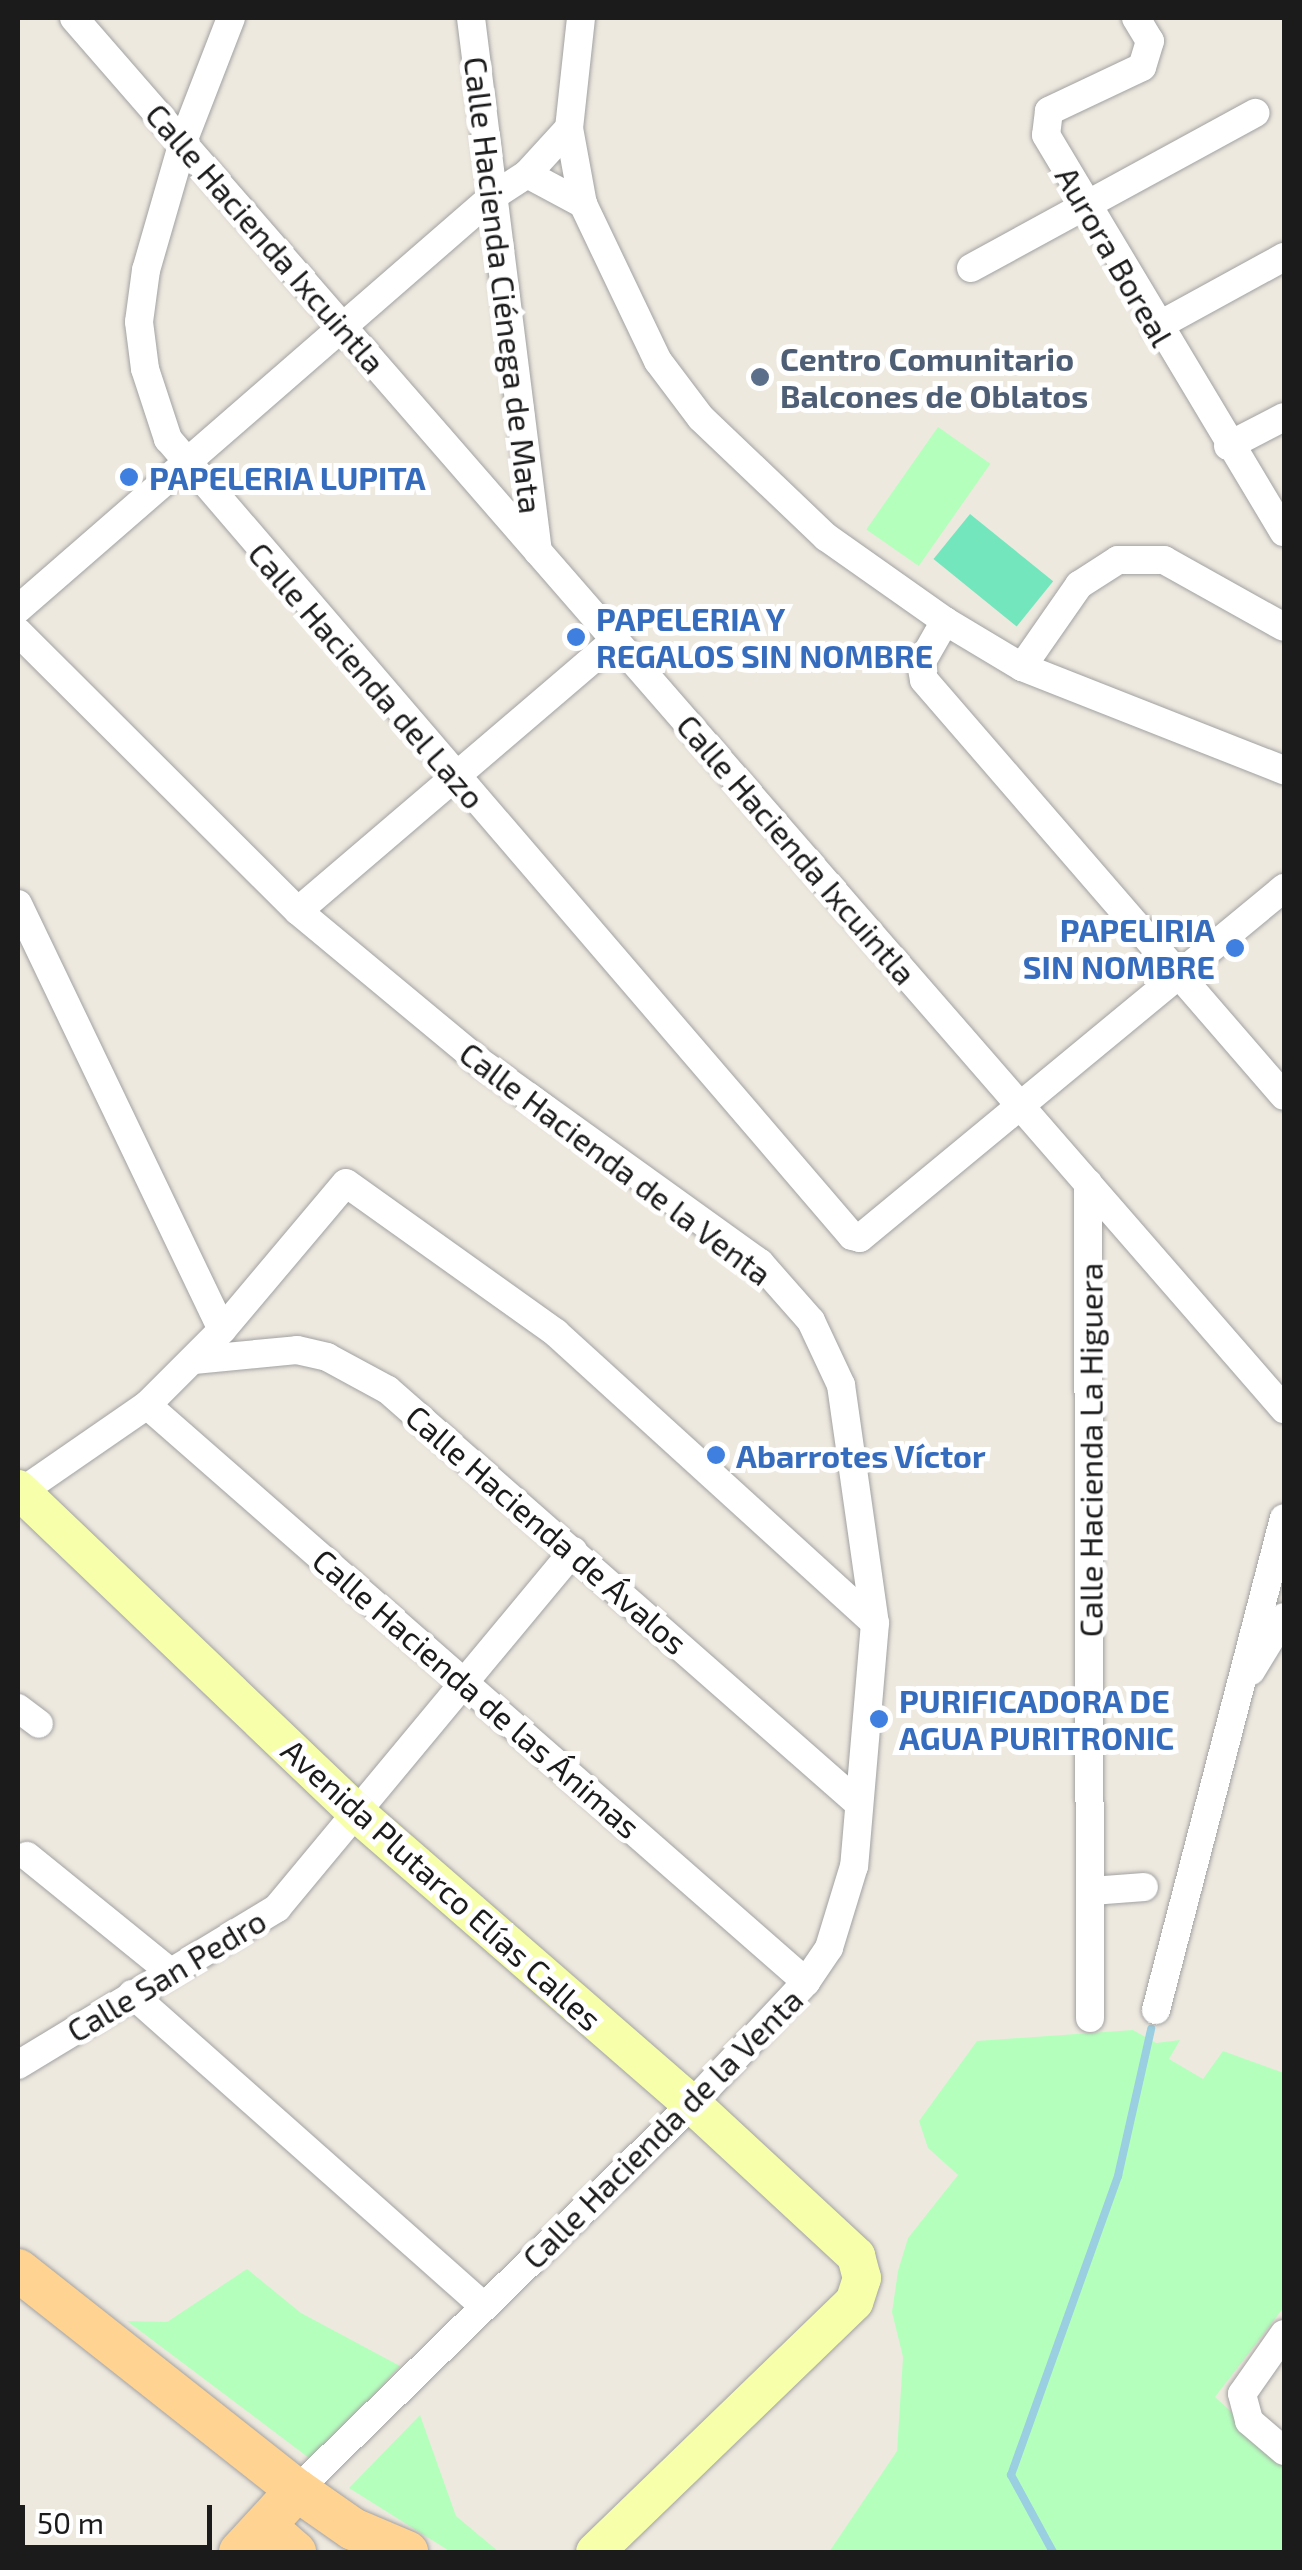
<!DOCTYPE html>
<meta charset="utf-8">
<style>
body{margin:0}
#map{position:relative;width:1302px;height:2570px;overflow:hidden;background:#eee9df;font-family:"Exo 2",sans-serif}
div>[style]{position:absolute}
.park>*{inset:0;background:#b5ffbd;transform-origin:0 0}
.pitch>*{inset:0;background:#73e6bd;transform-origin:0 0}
.stream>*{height:8px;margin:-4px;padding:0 4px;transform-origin:4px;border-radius:4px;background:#9acee1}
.roads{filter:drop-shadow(0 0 2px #a2a2a2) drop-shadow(0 0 2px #a2a2a2)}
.street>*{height:28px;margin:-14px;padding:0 14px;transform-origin:14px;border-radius:14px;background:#fff}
.secondary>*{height:38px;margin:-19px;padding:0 19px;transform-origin:19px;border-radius:19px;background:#f8ffab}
.primary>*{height:42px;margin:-21px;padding:0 21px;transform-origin:21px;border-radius:21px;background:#ffd392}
.dots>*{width:28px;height:28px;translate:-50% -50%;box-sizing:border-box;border:5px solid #fff;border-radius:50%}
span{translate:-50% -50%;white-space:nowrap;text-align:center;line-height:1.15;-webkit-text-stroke:10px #fff;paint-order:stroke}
.street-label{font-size:32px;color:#1b1b1b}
.service-label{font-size:32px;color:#4e5e75;font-weight:700}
.left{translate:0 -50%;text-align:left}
.shop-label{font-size:32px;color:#366cbe;font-weight:700}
.right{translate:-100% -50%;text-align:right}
.frame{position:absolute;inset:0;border:20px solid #1b1b1b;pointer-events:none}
.scale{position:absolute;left:20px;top:2505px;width:192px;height:45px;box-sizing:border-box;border:5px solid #1b1b1b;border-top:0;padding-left:12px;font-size:30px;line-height:35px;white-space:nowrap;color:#1b1b1b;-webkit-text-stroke:8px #fff;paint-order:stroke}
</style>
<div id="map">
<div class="park">
<div style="left:938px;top:427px;width:64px;height:125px;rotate:35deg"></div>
<div style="clip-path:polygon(1133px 2030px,1156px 2043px,1180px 2040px,1169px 2059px,1203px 2079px,1223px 2051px,1284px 2073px,1284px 2307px,1215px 2397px,1284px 2460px,1284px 2552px,829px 2552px,897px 2451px,903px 2357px,892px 2312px,898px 2271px,908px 2238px,958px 2175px,928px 2148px,919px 2121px,977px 2041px)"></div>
<div style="clip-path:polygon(247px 2269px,301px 2313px,400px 2366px,313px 2461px,127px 2321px,167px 2322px)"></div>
<div style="clip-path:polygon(420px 2415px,456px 2516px,499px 2552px,451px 2552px,349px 2488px)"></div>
</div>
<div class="pitch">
<div style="left:970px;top:514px;width:107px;height:58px;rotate:39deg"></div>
</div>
<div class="stream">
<div style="left:1053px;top:2552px;width:88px;rotate:-118.6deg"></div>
<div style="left:1011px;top:2475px;width:318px;rotate:-70.3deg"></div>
<div style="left:1118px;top:2176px;width:151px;rotate:-77.3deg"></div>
</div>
<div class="roads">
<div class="street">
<div style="left:74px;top:18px;width:1844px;rotate:48.98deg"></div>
<div style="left:231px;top:18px;width:133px;rotate:111.2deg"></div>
<div style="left:183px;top:142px;width:133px;rotate:106.1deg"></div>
<div style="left:146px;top:270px;width:52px;rotate:97.7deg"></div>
<div style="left:139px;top:322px;width:47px;rotate:82.7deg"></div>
<div style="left:145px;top:369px;width:74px;rotate:71.8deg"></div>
<div style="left:168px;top:439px;width:1050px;rotate:49.36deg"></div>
<div style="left:852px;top:1236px;width:8px;rotate:14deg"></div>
<div style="left:860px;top:1238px;width:550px;rotate:-39.54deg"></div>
<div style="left:471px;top:18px;width:538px;rotate:82.85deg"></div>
<div style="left:581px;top:18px;width:111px;rotate:96.2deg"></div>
<div style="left:569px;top:128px;width:77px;rotate:79.6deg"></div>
<div style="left:583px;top:204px;width:174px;rotate:64.5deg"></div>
<div style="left:658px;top:361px;width:71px;rotate:53deg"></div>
<div style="left:701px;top:418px;width:173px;rotate:43.6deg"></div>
<div style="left:826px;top:537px;width:146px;rotate:35.2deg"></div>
<div style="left:945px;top:621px;width:90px;rotate:30.9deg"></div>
<div style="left:1022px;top:667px;width:282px;rotate:21.5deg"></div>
<div style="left:1136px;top:18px;width:27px;rotate:59deg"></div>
<div style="left:1150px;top:41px;width:27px;rotate:107deg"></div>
<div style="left:1142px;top:67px;width:103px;rotate:154.7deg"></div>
<div style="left:1049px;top:111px;width:24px;rotate:97deg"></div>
<div style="left:1046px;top:135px;width:463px;rotate:59.1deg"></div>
<div style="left:527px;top:174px;width:64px;rotate:28.2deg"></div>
<div style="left:971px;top:268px;width:324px;rotate:-28.6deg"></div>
<div style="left:1156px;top:327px;width:146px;rotate:-28.7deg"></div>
<div style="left:1228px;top:446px;width:63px;rotate:-27.4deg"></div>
<div style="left:18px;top:609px;width:628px;rotate:-41deg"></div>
<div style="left:492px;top:197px;width:42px;rotate:-33.3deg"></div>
<div style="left:527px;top:174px;width:62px;rotate:-47.6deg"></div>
<div style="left:945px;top:621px;width:48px;rotate:119.7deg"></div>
<div style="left:921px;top:663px;width:17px;rotate:80deg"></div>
<div style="left:924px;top:680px;width:550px;rotate:49.13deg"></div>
<div style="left:18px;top:632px;width:395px;rotate:44.9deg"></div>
<div style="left:298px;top:911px;width:231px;rotate:39.7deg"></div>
<div style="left:476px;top:1059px;width:350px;rotate:35.7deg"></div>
<div style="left:760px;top:1263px;width:77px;rotate:48.7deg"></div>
<div style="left:811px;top:1321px;width:71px;rotate:64.9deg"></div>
<div style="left:841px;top:1385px;width:240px;rotate:81.9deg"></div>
<div style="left:875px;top:1623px;width:244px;rotate:94.9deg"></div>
<div style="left:854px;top:1866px;width:86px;rotate:107deg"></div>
<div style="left:829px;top:1948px;width:41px;rotate:124.1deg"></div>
<div style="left:806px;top:1982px;width:167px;rotate:133.1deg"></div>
<div style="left:692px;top:2104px;width:552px;rotate:135.66deg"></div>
<div style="left:1022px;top:667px;width:100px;rotate:-55.2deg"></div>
<div style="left:1079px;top:585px;width:46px;rotate:-32.7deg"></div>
<div style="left:1118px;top:560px;width:46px"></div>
<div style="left:1164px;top:560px;width:137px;rotate:29.2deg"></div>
<div style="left:18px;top:904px;width:472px;rotate:64.4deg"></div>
<div style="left:298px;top:911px;width:417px;rotate:-40.5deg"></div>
<div style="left:1088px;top:1183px;width:835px;rotate:89.86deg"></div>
<div style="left:194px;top:1360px;width:103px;rotate:-5.5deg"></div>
<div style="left:297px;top:1350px;width:31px;rotate:13deg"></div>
<div style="left:327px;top:1357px;width:69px;rotate:28.4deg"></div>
<div style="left:388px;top:1390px;width:626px;rotate:41.31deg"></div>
<div style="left:147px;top:1405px;width:876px;rotate:41.2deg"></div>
<div style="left:18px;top:1494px;width:157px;rotate:-34.6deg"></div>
<div style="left:147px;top:1405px;width:106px;rotate:-45deg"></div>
<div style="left:222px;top:1330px;width:192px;rotate:-49.9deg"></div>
<div style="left:346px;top:1183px;width:258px;rotate:35.5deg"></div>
<div style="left:556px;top:1333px;width:431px;rotate:42.3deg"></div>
<div style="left:1251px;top:1671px;width:63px;rotate:-58.6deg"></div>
<div style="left:18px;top:1708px;width:26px;rotate:37deg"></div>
<div style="left:27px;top:1856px;width:184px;rotate:39deg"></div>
<div style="left:1092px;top:1891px;width:52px;rotate:-4.4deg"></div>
<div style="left:132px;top:1994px;width:470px;rotate:41.6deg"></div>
<div style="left:1156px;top:2010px;width:508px;rotate:-75.42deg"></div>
<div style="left:18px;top:2065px;width:303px;rotate:-31.2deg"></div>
<div style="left:277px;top:1908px;width:464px;rotate:-50.3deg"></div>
<div style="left:1284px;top:2334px;width:73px;rotate:125deg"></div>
<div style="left:1242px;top:2394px;width:28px;rotate:75deg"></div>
<div style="left:1249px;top:2421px;width:46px;rotate:40.6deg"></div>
</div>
<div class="secondary">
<div style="left:18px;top:1489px;width:472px;rotate:43.7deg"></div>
<div style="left:359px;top:1815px;width:441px;rotate:41deg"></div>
<div style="left:692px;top:2104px;width:224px;rotate:42.8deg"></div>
<div style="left:856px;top:2256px;width:23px;rotate:75deg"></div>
<div style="left:862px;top:2278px;width:25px;rotate:108deg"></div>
<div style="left:854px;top:2302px;width:360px;rotate:136deg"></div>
</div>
<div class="primary">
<div style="left:18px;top:2270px;width:355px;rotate:38.3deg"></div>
<div style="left:297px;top:2490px;width:68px;rotate:34.9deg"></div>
<div style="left:353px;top:2529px;width:59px;rotate:23.1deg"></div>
<div style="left:265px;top:2526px;width:40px;rotate:41deg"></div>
<div style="left:240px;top:2552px;width:84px;rotate:-47.4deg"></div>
</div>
</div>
<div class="dots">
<div style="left:760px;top:377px;background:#5c6f8a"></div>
<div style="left:129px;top:477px;background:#3f7fe0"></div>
<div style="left:576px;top:637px;background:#3f7fe0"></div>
<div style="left:1235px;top:948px;background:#3f7fe0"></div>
<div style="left:716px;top:1455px;background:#3f7fe0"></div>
<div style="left:879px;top:1719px;background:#3f7fe0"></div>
</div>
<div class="street-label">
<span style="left:266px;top:238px;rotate:49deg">Calle Hacienda Ixcuintla</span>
<span style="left:1115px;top:256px;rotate:60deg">Aurora Boreal</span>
<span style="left:504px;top:285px;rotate:83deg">Calle Hacienda Ciénega de Mata</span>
<span style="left:367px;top:675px;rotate:49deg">Calle Hacienda del Lazo</span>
<span style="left:797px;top:849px;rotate:49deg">Calle Hacienda Ixcuintla</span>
<span style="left:616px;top:1163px;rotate:37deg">Calle Hacienda de la Venta</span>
<span style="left:1090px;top:1450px;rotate:-90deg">Calle Hacienda La Higuera</span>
<span style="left:547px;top:1529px;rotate:41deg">Calle Hacienda de Ávalos</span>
<span style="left:477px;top:1693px;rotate:41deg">Calle Hacienda de las Ánimas</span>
<span style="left:442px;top:1884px;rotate:42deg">Avenida Plutarco Elías Calles</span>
<span style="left:166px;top:1975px;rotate:-31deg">Calle San Pedro</span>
<span style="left:662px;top:2128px;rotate:-45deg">Calle Hacienda de la Venta</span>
</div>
<div class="service-label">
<span class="left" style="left:780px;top:377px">Centro Comunitario<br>Balcones de Oblatos</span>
</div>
<div class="shop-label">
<span class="left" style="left:149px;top:477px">PAPELERIA LUPITA</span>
<span class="left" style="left:596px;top:637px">PAPELERIA Y<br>REGALOS SIN NOMBRE</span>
<span class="right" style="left:1215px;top:948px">PAPELIRIA<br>SIN NOMBRE</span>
<span class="left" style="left:736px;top:1455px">Abarrotes Víctor</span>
<span class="left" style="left:899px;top:1719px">PURIFICADORA DE<br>AGUA PURITRONIC</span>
</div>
<div class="frame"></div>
<div class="scale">50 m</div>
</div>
